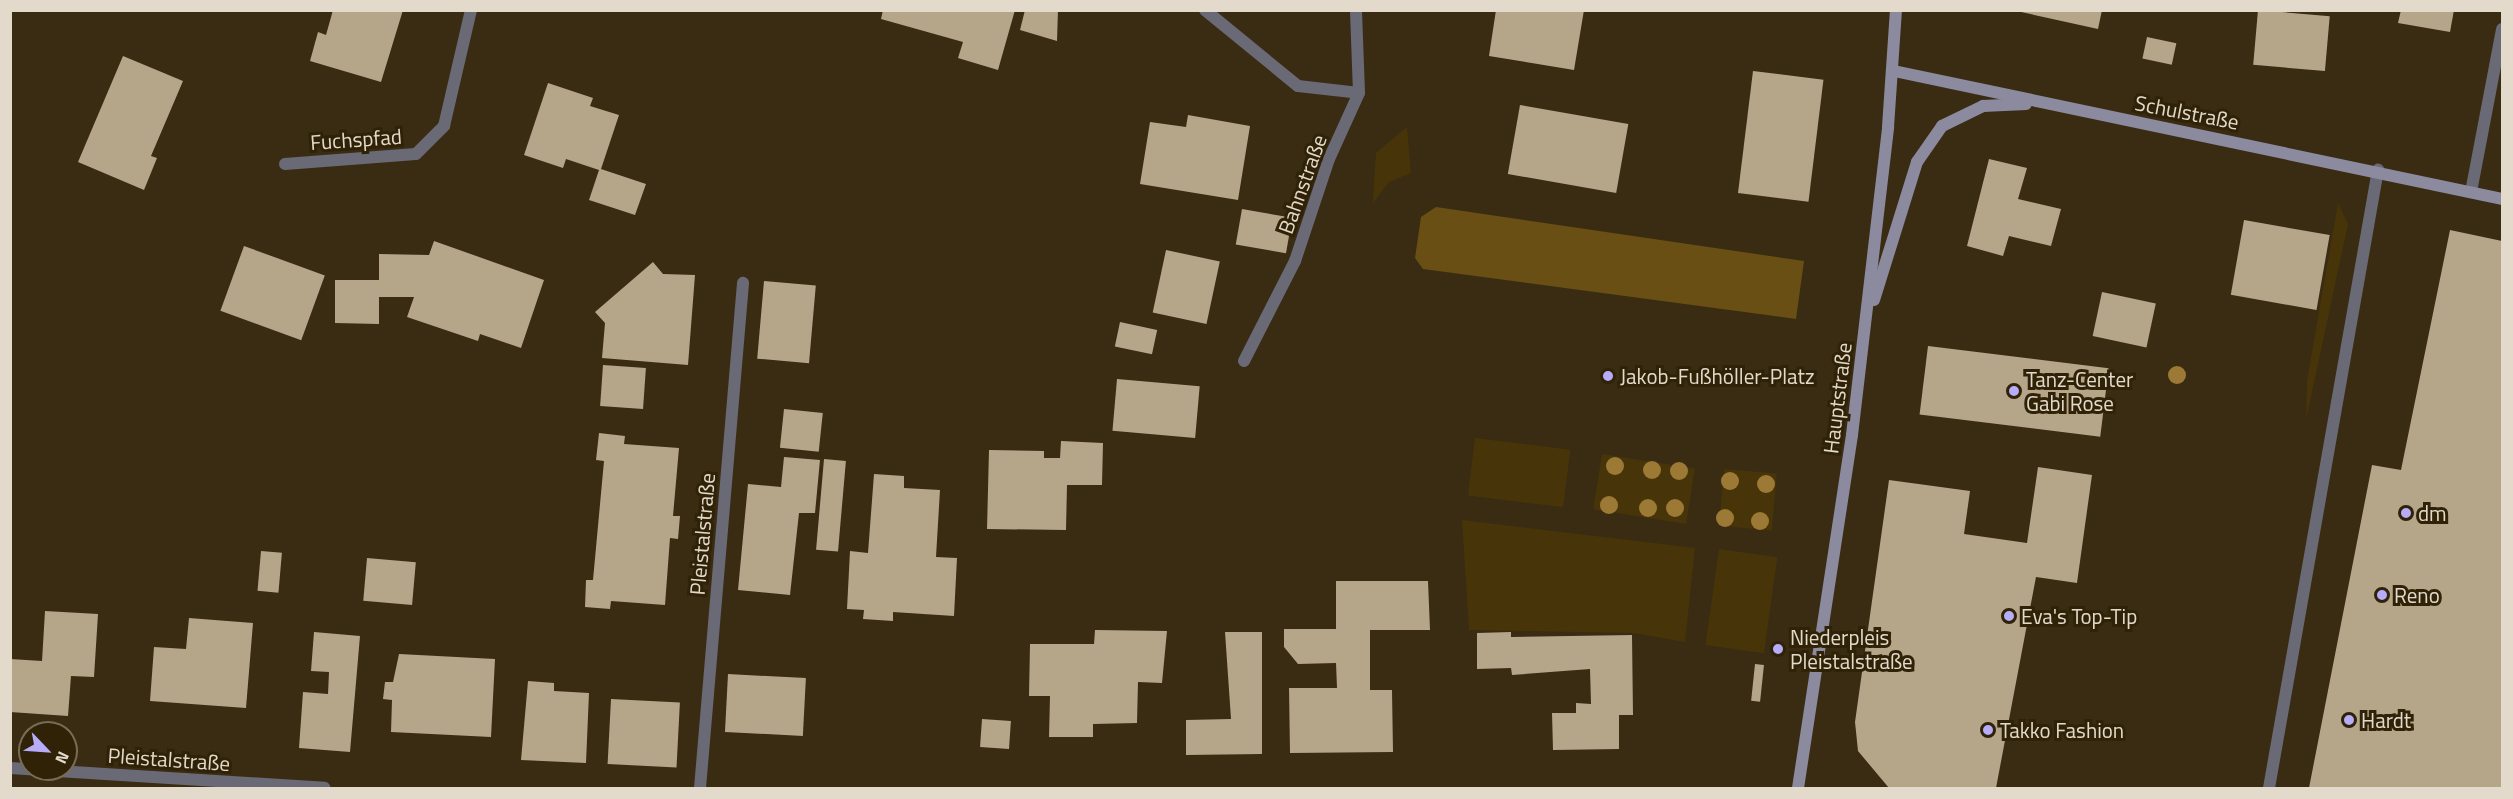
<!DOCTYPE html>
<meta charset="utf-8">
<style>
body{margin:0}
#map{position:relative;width:2513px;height:799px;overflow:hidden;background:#392c12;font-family:"Titillium Web",sans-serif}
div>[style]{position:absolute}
.green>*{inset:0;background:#483409;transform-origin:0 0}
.forest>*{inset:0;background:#6a4f14}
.building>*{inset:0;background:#b6a689;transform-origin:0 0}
.lane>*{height:12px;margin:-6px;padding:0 6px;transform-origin:6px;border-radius:6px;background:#6a6976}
.street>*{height:12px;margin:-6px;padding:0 6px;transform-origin:6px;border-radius:6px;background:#6a6976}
.secondary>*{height:12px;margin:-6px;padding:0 6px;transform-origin:6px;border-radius:6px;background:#8c8a9f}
.trees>*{width:18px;height:18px;margin:-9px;border-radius:50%;background:#9c7a36}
.dots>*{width:16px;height:16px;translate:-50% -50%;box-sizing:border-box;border:3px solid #2f2207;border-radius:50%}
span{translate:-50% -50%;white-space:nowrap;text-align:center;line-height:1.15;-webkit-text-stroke:6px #2f2207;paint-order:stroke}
.street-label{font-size:21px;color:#e3dacb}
.poi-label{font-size:21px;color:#e3dacb}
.left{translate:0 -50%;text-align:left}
.frame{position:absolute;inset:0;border:12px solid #e3dacb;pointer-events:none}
.north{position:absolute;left:18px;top:721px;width:60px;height:60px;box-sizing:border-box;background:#2f2207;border:2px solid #776c55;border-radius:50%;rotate:115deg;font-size:16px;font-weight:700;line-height:24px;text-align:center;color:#e3dacb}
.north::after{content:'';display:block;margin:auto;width:21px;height:27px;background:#b6acf8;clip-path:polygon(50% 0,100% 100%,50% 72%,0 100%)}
</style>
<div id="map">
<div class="green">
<div style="clip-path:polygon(1407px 127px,1411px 173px,1389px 182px,1373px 203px,1376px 153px)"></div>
<div style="clip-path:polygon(2338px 203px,2348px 224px,2306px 420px,2307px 381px)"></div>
<div style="left:1475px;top:438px;width:96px;height:58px;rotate:7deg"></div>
<div style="left:1602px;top:454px;width:94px;height:56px;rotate:9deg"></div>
<div style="left:1724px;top:469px;width:53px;height:57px;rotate:5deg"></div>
<div style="clip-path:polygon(1462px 520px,1695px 548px,1685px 642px,1634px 633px,1469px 630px)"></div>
<div style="left:1719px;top:549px;width:59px;height:97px;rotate:8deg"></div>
</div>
<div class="forest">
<div style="clip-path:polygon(1436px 207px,1804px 261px,1796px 319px,1423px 269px,1415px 258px,1421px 217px)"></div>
</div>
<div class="building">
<div style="clip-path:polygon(333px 10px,403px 10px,381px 82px,310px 61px,318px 32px,326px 35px)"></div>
<div style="clip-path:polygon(883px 10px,1015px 10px,998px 70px,958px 58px,963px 42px,881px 19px)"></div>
<div style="clip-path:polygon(1025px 10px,1058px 10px,1057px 41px,1020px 30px)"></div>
<div style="clip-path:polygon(1496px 10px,1584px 10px,1574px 70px,1489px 56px)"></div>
<div style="clip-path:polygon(2012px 10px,2102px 10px,2098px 29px)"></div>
<div style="left:2258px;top:10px;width:72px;height:55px;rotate:5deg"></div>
<div style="clip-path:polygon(2401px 10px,2454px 10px,2450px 32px,2398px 23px)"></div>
<div style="left:2147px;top:37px;width:30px;height:22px;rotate:12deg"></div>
<div style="clip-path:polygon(123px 56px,183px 81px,151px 156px,157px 158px,144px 190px,78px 162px)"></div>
<div style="left:1753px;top:71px;width:71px;height:123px;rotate:7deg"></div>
<div style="clip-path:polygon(548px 83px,593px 98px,590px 106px,619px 115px,601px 169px,646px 184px,635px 215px,589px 200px,599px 170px,566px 159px,563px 168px,524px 155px)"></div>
<div style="left:1520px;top:105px;width:110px;height:70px;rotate:10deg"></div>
<div style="clip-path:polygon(1188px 115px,1250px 126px,1238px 200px,1140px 184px,1150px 122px,1186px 127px)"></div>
<div style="clip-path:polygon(1989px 159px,2027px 168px,2018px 199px,2061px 209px,2051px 246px,2009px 236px,2003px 256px,1967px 246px)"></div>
<div style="left:1242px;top:209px;width:51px;height:36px;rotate:10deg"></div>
<div style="left:2244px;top:220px;width:87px;height:76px;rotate:10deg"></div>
<div style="clip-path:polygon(2450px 230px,2502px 241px,2502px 788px,2309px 788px,2372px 465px,2401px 470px)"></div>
<div style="clip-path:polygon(434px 241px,544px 280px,521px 348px,480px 334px,478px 341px,407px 317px,414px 297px,379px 297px,379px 324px,335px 323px,335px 280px,379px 280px,379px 254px,429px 255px)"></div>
<div style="left:244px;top:246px;width:86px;height:69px;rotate:20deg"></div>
<div style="left:1166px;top:250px;width:55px;height:64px;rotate:12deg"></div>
<div style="clip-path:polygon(653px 262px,663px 274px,695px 275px,688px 365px,602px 358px,605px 323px,595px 312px)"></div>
<div style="left:764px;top:281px;width:52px;height:78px;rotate:5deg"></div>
<div style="left:2102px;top:292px;width:55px;height:45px;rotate:12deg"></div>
<div style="left:1120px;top:322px;width:38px;height:25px;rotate:12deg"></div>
<div style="left:1928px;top:346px;width:182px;height:69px;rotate:7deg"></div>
<div style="left:603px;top:365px;width:43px;height:41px;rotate:4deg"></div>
<div style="left:1117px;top:379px;width:83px;height:52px;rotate:5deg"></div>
<div style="left:784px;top:409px;width:39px;height:39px;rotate:6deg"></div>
<div style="clip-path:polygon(599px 433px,625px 436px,624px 444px,679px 448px,673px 516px,680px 516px,678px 539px,670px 538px,665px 605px,611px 601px,610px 609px,585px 607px,586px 580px,593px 580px,604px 461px,596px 460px)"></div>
<div style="clip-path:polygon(1061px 441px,1103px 443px,1102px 485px,1067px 485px,1066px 530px,987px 529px,989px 450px,1044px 451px,1044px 458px,1060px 458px)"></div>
<div style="clip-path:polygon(784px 457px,820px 460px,815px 513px,799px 513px,790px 595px,738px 590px,748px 484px,781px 487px)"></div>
<div style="left:824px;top:459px;width:22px;height:91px;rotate:5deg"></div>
<div style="clip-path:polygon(2038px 467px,2092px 475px,2077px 583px,2036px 577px,1996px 788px,1889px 788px,1858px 751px,1855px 722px,1889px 480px,1970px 491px,1964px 534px,2027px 543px)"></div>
<div style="clip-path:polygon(874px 474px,904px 476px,904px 488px,940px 490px,936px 557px,957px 558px,954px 616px,893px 612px,893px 621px,863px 619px,864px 610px,847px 609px,850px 551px,868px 553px)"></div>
<div style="left:261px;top:551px;width:21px;height:40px;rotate:5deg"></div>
<div style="left:367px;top:558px;width:49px;height:43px;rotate:5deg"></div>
<div style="clip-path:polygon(1336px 581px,1428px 581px,1430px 630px,1370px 630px,1370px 690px,1392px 690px,1393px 752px,1290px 753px,1289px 688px,1337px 688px,1336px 663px,1298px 664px,1284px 647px,1284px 629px,1336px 629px)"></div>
<div style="clip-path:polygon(45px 611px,98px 614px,94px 677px,71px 676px,68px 716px,10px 712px,10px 659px,42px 661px)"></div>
<div style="clip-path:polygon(189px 618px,253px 623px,246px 708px,150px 701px,154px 647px,186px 649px)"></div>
<div style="clip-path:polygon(1095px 630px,1167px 631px,1162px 683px,1138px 682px,1137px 723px,1093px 724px,1093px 737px,1049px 737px,1050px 696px,1029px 696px,1030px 644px,1094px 644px)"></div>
<div style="clip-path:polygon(314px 632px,360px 636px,350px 752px,299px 748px,303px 692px,328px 694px,329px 672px,311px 671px)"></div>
<div style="clip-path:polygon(1225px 632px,1262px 632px,1262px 754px,1186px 755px,1186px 720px,1231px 719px)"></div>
<div style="clip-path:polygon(1511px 632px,1511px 637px,1632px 635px,1633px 715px,1619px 715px,1619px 749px,1553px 750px,1552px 713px,1576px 713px,1576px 703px,1591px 704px,1590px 669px,1512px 675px,1511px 668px,1477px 669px,1477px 633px)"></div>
<div style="clip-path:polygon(399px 654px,495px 659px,491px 737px,391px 732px,392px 700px,383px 699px,385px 682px,393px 682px)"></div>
<div style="left:1755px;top:664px;width:9px;height:37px;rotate:6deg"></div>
<div style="left:728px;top:674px;width:78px;height:58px;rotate:3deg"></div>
<div style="clip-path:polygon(528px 681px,554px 683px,554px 691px,589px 693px,586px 763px,521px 760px)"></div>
<div style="left:611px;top:699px;width:69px;height:65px;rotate:3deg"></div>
<div style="left:982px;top:719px;width:29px;height:28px;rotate:4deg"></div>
</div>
<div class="lane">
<div style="left:2471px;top:192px;width:166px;rotate:-79.2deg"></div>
<div style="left:1244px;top:361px;width:112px;rotate:-63deg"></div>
<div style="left:1295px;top:261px;width:108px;rotate:-71.6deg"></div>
<div style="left:1329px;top:159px;width:72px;rotate:-65.6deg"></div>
<div style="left:700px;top:788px;width:507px;rotate:-85.13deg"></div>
<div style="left:2269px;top:788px;width:628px;rotate:-80deg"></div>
</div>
<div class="street">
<div style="left:1205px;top:10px;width:120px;rotate:39.3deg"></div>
<div style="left:1298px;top:86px;width:61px;rotate:6.5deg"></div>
<div style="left:1359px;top:93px;width:83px;rotate:-92.1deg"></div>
<div style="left:285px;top:164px;width:131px;rotate:-4.4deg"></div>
<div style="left:416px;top:154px;width:40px;rotate:-45deg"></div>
<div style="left:444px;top:126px;width:119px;rotate:-76.9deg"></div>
<div style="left:10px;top:768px;width:315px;rotate:3.6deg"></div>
</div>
<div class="secondary">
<div style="left:1894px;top:71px;width:621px;rotate:11.89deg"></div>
<div style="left:1874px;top:300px;width:145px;rotate:-72.7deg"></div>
<div style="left:1917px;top:162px;width:44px;rotate:-55.2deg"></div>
<div style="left:1942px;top:126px;width:46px;rotate:-26deg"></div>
<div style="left:1983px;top:106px;width:43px;rotate:-2.7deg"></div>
<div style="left:1798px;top:788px;width:357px;rotate:-81.3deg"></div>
<div style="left:1852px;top:435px;width:310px;rotate:-83.3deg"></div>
<div style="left:1888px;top:127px;width:117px;rotate:-86.1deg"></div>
</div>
<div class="trees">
<div style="left:2177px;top:375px"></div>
<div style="left:1615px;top:466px"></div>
<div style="left:1652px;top:470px"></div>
<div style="left:1679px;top:471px"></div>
<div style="left:1730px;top:481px"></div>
<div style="left:1766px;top:484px"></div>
<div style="left:1609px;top:505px"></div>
<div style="left:1648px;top:508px"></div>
<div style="left:1675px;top:508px"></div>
<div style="left:1725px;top:518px"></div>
<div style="left:1760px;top:521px"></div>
</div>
<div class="dots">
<div style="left:1608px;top:376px;background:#b6acf8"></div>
<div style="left:2014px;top:391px;background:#b6acf8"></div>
<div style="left:2406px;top:513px;background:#b6acf8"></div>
<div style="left:2382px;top:595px;background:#b6acf8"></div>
<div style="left:2009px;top:616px;background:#b6acf8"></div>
<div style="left:1778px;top:649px;background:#b6acf8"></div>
<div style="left:2349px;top:720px;background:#b6acf8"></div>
<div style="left:1988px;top:730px;background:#b6acf8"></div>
</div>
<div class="street-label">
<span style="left:2187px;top:112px;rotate:11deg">Schulstraße</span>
<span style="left:356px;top:139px;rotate:-4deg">Fuchspfad</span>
<span style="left:1302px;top:184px;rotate:-70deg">Bahnstraße</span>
<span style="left:1837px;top:398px;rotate:-83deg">Hauptstraße</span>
<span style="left:702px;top:534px;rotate:-85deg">Pleistalstraße</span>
<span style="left:169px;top:759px;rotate:4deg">Pleistalstraße</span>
</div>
<div class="poi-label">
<span class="left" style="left:1620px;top:376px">Jakob-Fußhöller-Platz</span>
<span class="left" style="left:2026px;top:391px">Tanz-Center<br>Gabi Rose</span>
<span class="left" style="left:2418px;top:513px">dm</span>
<span class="left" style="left:2394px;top:595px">Reno</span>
<span class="left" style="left:2021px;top:616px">Eva's Top-Tip</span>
<span class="left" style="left:1790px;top:649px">Niederpleis<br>Pleistalstraße</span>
<span class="left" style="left:2361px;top:720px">Hardt</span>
<span class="left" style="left:2000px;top:730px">Takko Fashion</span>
</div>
<div class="frame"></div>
<div class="north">N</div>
</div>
